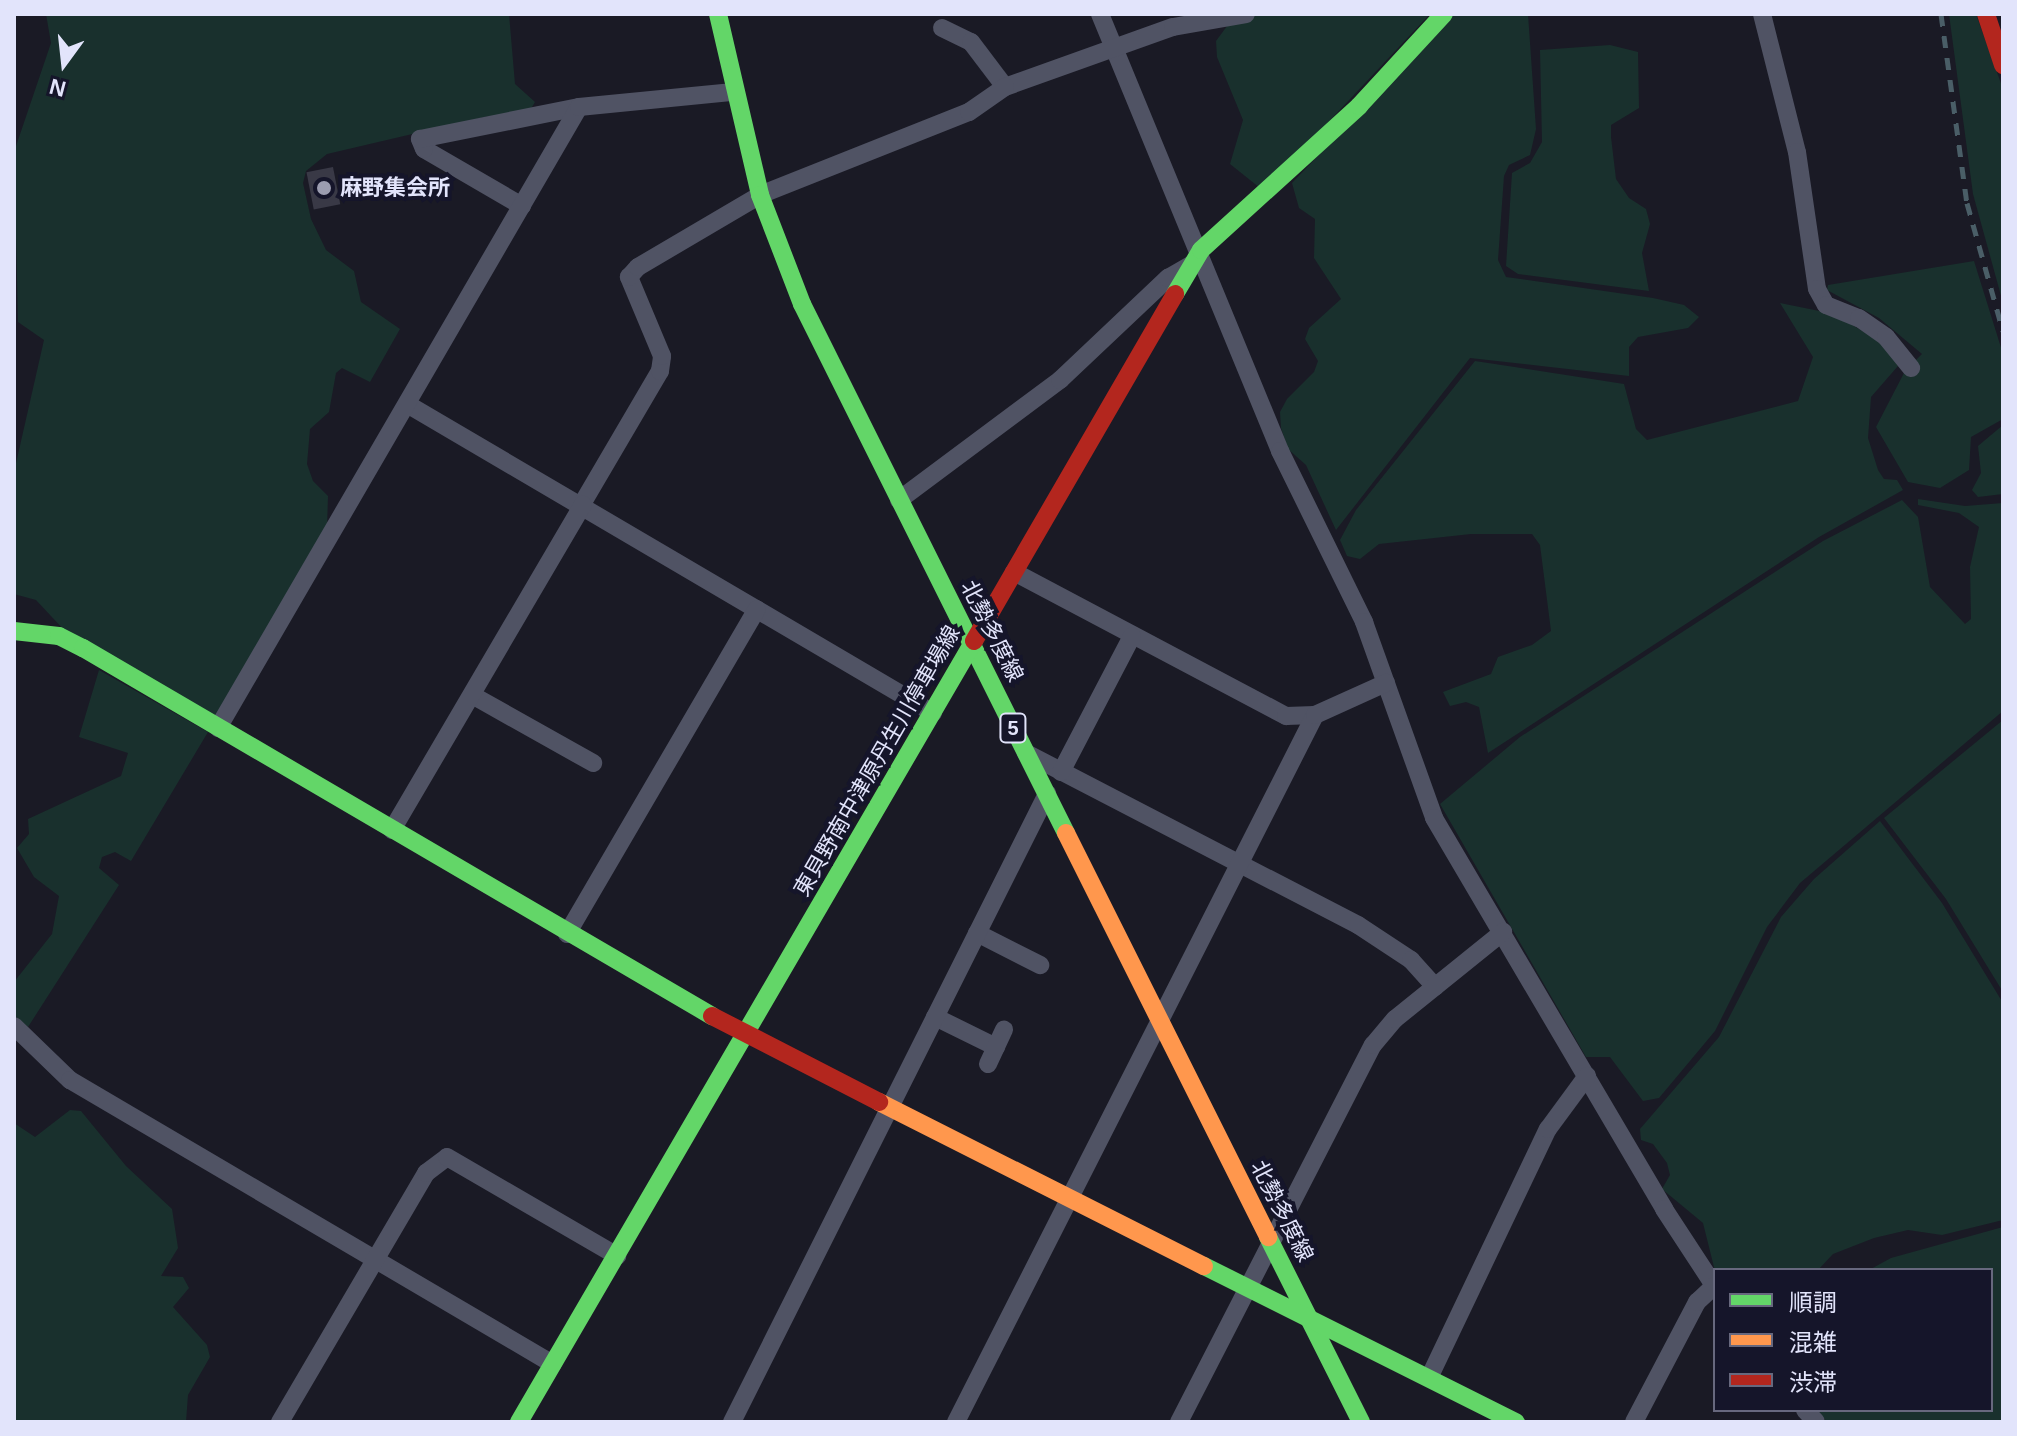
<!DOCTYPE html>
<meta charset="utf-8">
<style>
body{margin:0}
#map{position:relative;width:2017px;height:1436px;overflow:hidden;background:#1a1a25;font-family:Helvetica,"Noto Sans JP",sans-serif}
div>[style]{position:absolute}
.green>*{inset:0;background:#19302d}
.building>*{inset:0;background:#393946;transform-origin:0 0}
.street>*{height:18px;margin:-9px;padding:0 9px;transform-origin:9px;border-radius:9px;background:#505364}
.fast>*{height:18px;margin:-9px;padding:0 9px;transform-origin:9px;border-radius:9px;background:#63d668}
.slow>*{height:18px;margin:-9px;padding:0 9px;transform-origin:9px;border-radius:9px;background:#ff974d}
.jam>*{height:18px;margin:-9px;padding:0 9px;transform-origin:9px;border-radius:9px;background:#b3261e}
.rail>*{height:5px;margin-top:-2.5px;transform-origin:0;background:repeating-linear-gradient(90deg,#4a5e67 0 12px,transparent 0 22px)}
.dots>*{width:22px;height:22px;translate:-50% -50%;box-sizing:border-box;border:4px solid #15152a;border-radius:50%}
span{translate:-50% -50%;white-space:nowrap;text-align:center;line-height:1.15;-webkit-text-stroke:8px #15152a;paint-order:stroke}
.shield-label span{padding:2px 6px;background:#15152a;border:2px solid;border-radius:6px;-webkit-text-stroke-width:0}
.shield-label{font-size:20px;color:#e2e4fb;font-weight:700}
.poi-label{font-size:22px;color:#e2e4fb;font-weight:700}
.left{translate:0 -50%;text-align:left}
.street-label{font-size:22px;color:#e2e4fb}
.frame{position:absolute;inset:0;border:16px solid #e2e4fb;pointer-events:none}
.legend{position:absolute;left:1713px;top:1268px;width:280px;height:144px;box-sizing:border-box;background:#15152a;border:2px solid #67687e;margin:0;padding:10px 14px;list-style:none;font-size:24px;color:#e2e4fb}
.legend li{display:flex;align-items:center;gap:16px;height:40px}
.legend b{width:40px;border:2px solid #67687e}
.north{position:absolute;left:24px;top:24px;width:80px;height:80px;-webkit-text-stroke:6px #15152a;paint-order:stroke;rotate:195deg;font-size:22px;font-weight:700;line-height:32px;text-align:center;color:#e2e4fb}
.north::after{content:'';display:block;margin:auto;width:28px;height:36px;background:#e2e4fb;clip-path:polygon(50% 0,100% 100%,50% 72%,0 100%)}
</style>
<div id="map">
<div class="green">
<div style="clip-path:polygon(46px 14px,509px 14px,515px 84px,535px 102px,529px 112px,485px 117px,327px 154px,306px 171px,303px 183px,311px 219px,326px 250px,354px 271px,361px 302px,400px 329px,370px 382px,342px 368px,336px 373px,329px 412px,310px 429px,307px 464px,313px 481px,328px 496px,327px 529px,221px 714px,212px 717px,65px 631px,36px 600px,14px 594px,14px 472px,44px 340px,18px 322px,14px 152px,51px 43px)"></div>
<div style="clip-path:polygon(1263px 14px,1430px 14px,1271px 183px,1260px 188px,1230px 164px,1243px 120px,1217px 57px,1216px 41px,1230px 22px)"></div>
<div style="clip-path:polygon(1453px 14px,1528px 14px,1536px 129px,1530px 155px,1509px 165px,1504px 176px,1498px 260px,1506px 277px,1653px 298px,1684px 305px,1699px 317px,1688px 328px,1638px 337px,1629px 347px,1629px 376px,1470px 358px,1336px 530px,1306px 465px,1288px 449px,1281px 428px,1280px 412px,1287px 399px,1314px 372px,1318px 361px,1305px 339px,1309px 328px,1341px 299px,1314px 258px,1315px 219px,1299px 208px,1292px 183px)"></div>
<div style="clip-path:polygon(1949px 14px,1976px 14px,2003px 89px,2003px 303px,1973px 194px)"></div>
<div style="clip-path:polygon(1610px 45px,1638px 52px,1639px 108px,1611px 125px,1611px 137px,1616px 179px,1629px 198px,1646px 209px,1650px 224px,1642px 253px,1649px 291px,1518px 274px,1506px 266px,1512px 173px,1530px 163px,1542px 142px,1540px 50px)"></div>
<div style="clip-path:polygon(1974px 261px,2003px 354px,2003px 419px,1971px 437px,1969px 470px,1940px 488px,1908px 482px,1876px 427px,1905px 371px,1922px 354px,1879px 318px,1827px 290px,1828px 285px)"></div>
<div style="clip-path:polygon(1780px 303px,1834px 314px,1884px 344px,1898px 366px,1871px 397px,1868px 438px,1878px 470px,1884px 479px,1897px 480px,1903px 490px,1819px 537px,1488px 753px,1479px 707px,1466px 702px,1450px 706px,1443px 692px,1491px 674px,1498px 657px,1532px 645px,1551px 631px,1540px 545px,1532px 534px,1471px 534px,1379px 544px,1360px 559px,1347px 556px,1340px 540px,1356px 510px,1475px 361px,1624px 384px,1636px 429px,1647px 440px,1798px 401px,1813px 357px)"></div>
<div style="clip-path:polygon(2003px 425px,2003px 494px,1978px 497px,1972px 490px,1981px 473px,1978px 446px)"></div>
<div style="clip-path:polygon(1918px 499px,1965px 506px,2003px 503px,2003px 711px,1800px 883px,1767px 927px,1715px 1031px,1659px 1098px,1643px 1101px,1610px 1057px,1586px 1057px,1440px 804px,1520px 737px,1823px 541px,1902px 500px,1918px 517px,1930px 587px,1965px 624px,1971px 619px,1970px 567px,1979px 527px,1959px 513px,1918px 505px)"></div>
<div style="clip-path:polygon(99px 670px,208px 732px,131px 861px,115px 852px,102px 857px,99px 868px,119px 885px,28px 1027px,14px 1015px,14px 982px,52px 934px,59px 896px,34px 877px,17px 848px,29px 834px,28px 819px,121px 776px,128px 753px,79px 737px)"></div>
<div style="clip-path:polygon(2003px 720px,2003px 992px,1946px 899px,1884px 818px)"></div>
<div style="clip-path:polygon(1880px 821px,1942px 903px,2003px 1003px,2003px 1220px,1942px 1235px,1908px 1230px,1874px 1238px,1833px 1254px,1818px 1270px,1715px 1271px,1703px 1223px,1662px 1189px,1670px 1175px,1667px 1163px,1653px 1144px,1641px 1140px,1640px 1129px,1719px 1037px,1781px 917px,1814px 879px)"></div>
<div style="clip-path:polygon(70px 1110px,81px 1111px,126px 1166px,172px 1209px,178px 1248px,161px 1276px,183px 1277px,189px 1288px,173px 1307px,207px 1345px,210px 1357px,188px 1395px,186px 1422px,14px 1422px,14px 1123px,35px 1137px)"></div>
<div style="clip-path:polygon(2003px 1227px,2003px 1422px,1827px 1422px,1817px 1410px,1991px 1410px,1991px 1270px,1869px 1270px,1891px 1258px)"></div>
</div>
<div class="building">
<div style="left:333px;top:167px;width:38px;height:27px;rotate:79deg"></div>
</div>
<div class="street">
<div style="left:1100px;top:14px;width:473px;rotate:67.6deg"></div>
<div style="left:1280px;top:451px;width:191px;rotate:63.8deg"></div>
<div style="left:1364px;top:622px;width:208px;rotate:70.3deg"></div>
<div style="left:1434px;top:818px;width:454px;rotate:59.5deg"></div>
<div style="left:1664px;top:1209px;width:93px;rotate:56.8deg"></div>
<div style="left:1762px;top:14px;width:142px;rotate:75.8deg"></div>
<div style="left:1797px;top:152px;width:138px;rotate:81.7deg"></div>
<div style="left:1817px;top:289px;width:18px;rotate:61deg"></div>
<div style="left:1826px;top:305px;width:35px;rotate:22deg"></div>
<div style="left:1859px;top:318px;width:33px;rotate:35deg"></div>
<div style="left:1886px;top:337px;width:40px;rotate:51deg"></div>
<div style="left:942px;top:28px;width:32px;rotate:26deg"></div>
<div style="left:971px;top:42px;width:56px;rotate:52.9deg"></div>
<div style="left:1005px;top:87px;width:178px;rotate:-19.7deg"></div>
<div style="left:1173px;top:27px;width:74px;rotate:-10.1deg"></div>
<div style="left:522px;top:206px;width:113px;rotate:-149.8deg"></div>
<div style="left:424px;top:149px;width:11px;rotate:-112deg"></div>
<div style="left:420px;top:139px;width:162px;rotate:-11.4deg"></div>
<div style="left:407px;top:404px;width:610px;rotate:30.43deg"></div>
<div style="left:899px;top:500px;width:201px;rotate:-36.7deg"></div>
<div style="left:1060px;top:380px;width:149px;rotate:-43.4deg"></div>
<div style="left:1168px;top:278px;width:28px;rotate:-30deg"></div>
<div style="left:582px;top:504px;width:154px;rotate:-59.6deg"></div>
<div style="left:660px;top:371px;width:15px;rotate:-82deg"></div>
<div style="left:662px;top:356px;width:86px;rotate:-112.7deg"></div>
<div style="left:629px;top:277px;width:13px;rotate:-48deg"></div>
<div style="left:638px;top:267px;width:142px;rotate:-30.5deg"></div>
<div style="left:760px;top:195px;width:225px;rotate:-21.7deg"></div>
<div style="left:969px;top:112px;width:44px;rotate:-34.8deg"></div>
<div style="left:1014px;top:572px;width:308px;rotate:27.9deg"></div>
<div style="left:1286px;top:716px;width:29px;rotate:-2deg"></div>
<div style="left:472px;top:695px;width:139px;rotate:29.3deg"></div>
<div style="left:218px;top:728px;width:718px;rotate:-59.83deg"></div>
<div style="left:579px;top:107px;width:155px;rotate:-5.6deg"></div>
<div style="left:1026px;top:753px;width:374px;rotate:27.4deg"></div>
<div style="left:1358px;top:925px;width:64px;rotate:33.4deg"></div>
<div style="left:1411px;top:960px;width:36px;rotate:48deg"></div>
<div style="left:1061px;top:772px;width:153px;rotate:-62.4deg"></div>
<div style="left:392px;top:830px;width:377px;rotate:-59.6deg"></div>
<div style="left:977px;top:933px;width:71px;rotate:26.9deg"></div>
<div style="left:567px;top:934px;width:376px;rotate:-59.7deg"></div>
<div style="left:935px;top:1017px;width:68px;rotate:26.2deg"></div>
<div style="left:14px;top:1026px;width:78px;rotate:44deg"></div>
<div style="left:70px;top:1080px;width:560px;rotate:30.46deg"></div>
<div style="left:988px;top:1064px;width:38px;rotate:-65deg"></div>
<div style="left:1429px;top:1378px;width:276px;rotate:-64.5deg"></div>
<div style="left:1548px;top:1129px;width:66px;rotate:-53.7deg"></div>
<div style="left:1805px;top:1410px;width:16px;rotate:47deg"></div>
<div style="left:280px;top:1422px;width:289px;rotate:-59.6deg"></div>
<div style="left:426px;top:1173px;width:26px;rotate:-37deg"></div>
<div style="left:447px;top:1157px;width:197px;rotate:30.2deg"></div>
<div style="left:732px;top:1422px;width:703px;rotate:-63.36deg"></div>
<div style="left:956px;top:1422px;width:793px;rotate:-63.08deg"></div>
<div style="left:1315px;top:715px;width:78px;rotate:-24.3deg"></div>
<div style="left:1179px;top:1422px;width:424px;rotate:-62.8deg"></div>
<div style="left:1373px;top:1045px;width:34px;rotate:-50deg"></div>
<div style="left:1395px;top:1019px;width:139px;rotate:-38.9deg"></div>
<div style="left:1634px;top:1422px;width:136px;rotate:-62.3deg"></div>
<div style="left:1697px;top:1302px;width:23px;rotate:-43deg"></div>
</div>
<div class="fast">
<div style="left:718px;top:14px;width:186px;rotate:76.9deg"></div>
<div style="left:760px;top:195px;width:117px;rotate:68.9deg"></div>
<div style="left:802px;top:304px;width:591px;rotate:63.48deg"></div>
<div style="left:1175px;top:294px;width:51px;rotate:-59.4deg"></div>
<div style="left:1201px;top:250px;width:214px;rotate:-42.3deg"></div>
<div style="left:1359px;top:106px;width:125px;rotate:-47.3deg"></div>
<div style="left:14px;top:631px;width:45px;rotate:6.3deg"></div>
<div style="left:59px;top:636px;width:27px;rotate:27deg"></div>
<div style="left:83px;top:648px;width:729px;rotate:30.33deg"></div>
<div style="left:1268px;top:1237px;width:207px;rotate:63.3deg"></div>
<div style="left:1204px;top:1266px;width:349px;rotate:26.6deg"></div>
<div style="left:519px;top:1422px;width:904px;rotate:-59.78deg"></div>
</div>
<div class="slow">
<div style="left:1066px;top:833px;width:452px;rotate:63.4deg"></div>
<div style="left:879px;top:1102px;width:364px;rotate:26.8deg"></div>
</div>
<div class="jam">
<div style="left:1986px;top:14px;width:54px;rotate:71.6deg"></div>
<div style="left:974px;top:641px;width:401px;rotate:-59.9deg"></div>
<div style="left:712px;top:1016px;width:188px;rotate:27.2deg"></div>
</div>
<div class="rail">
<div style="left:1941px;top:14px;width:191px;rotate:82.2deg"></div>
<div style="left:1967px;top:203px;width:133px;rotate:74.3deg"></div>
</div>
<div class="dots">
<div style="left:324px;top:188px;background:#9c9db0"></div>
</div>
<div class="shield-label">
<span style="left:1013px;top:728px">5</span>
</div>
<div class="poi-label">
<span class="left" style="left:340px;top:188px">麻野集会所</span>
</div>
<div class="street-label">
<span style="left:992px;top:631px;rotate:63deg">北勢多度線</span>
<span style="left:877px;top:761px;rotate:-60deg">東貝野南中津原丹生川停車場線</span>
<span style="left:1282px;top:1211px;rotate:63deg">北勢多度線</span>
</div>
<div class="frame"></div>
<ul class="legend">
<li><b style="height:10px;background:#63d668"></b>順調</li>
<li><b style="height:10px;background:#ff974d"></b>混雑</li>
<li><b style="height:10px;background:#b3261e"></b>渋滞</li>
</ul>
<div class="north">N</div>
</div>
